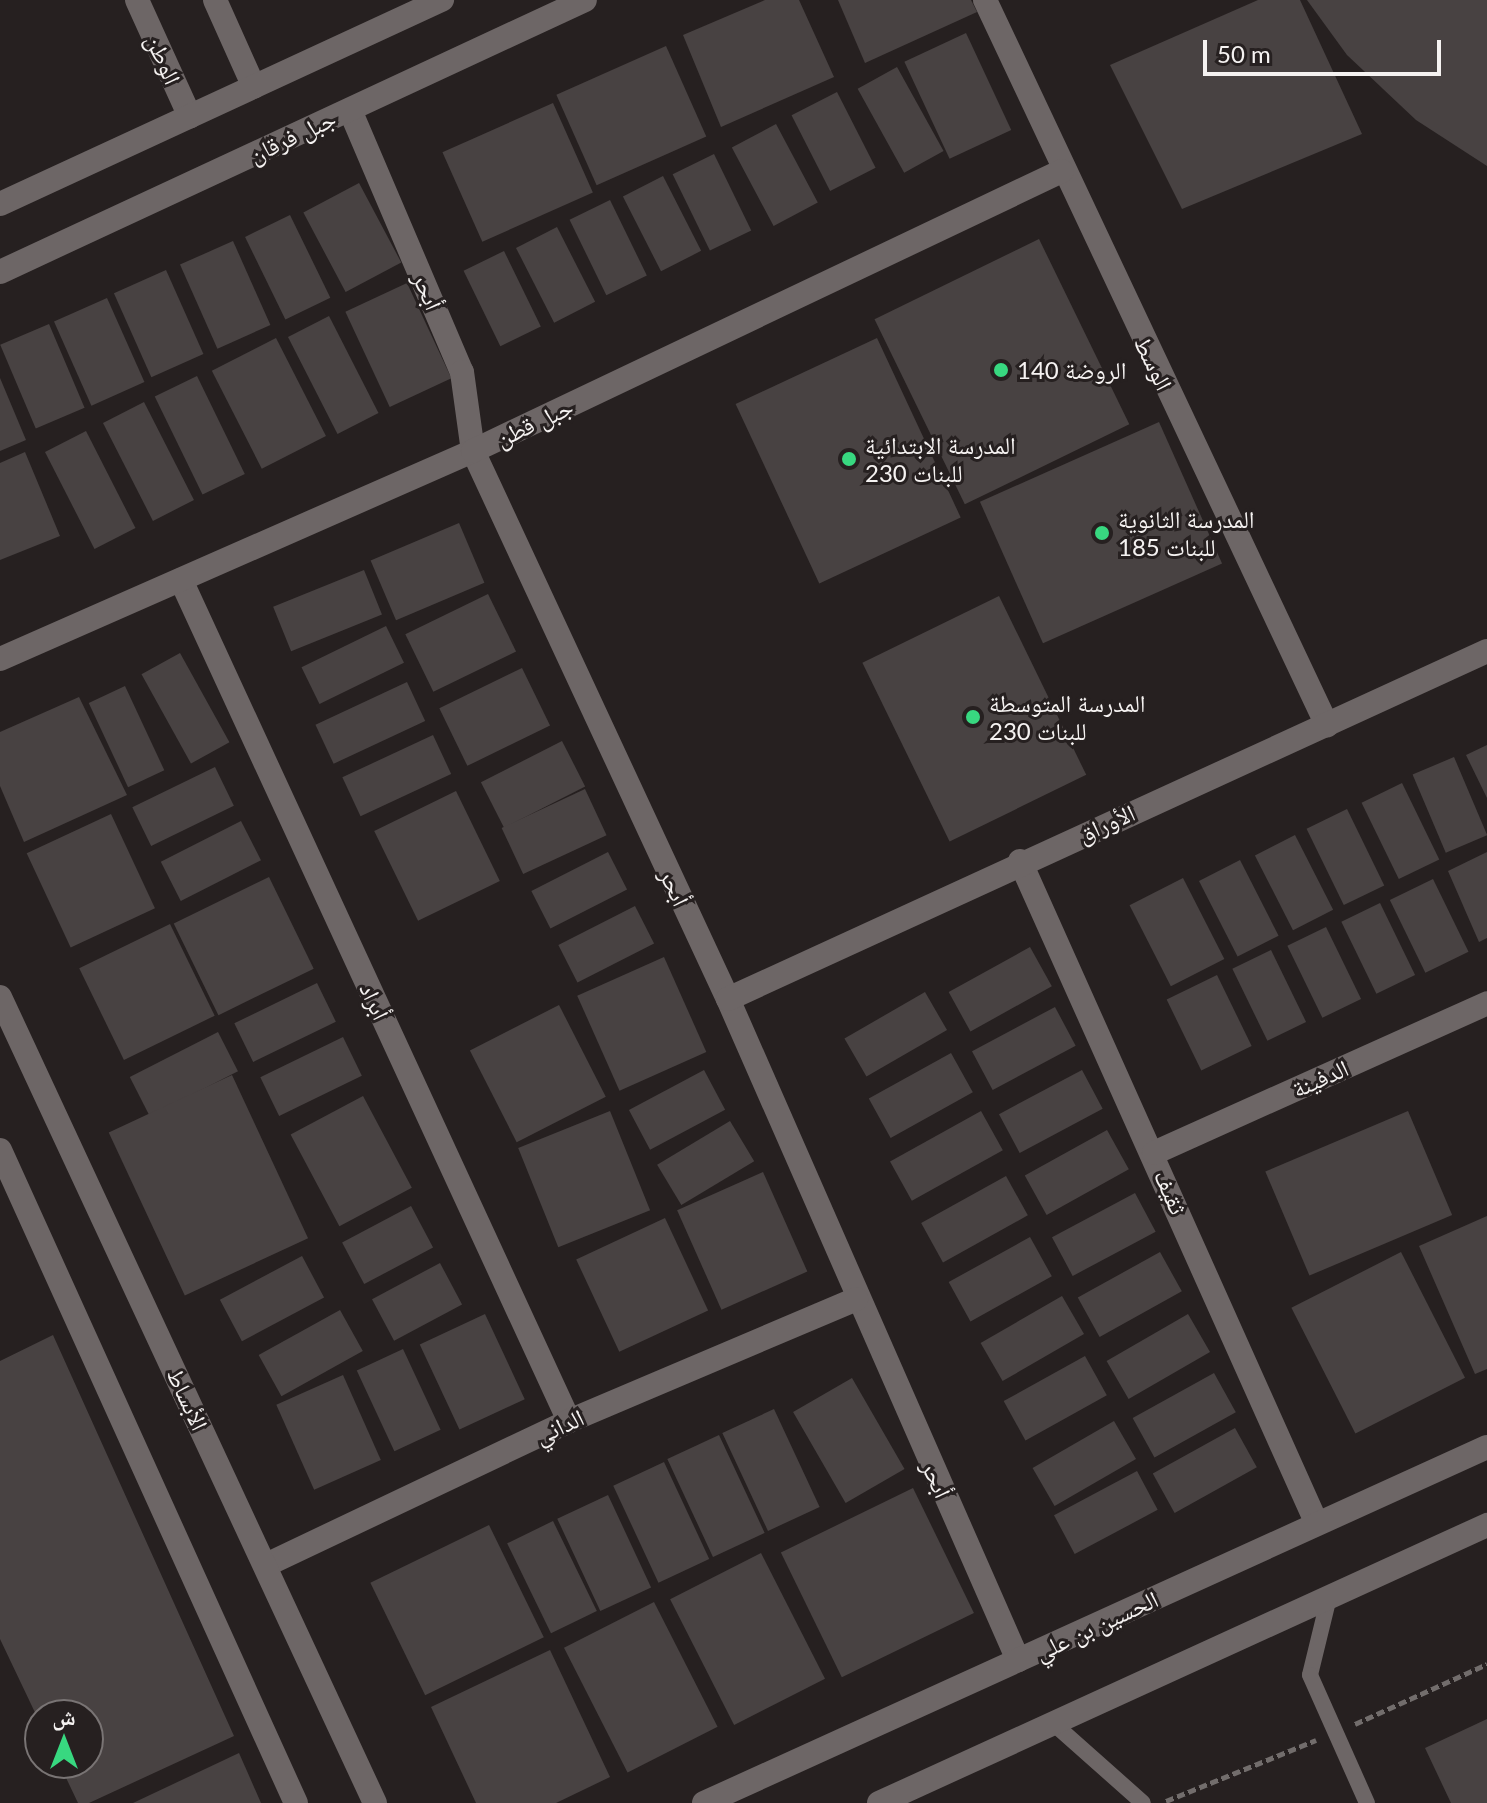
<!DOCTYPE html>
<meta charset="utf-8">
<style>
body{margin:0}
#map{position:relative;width:1487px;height:1803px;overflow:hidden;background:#262020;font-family:Lato,"Noto Naskh Arabic",sans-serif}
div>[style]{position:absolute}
.building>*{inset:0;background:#484242;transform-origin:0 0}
.path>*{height:5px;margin-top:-2.5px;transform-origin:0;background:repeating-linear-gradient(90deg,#726d6c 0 8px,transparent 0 12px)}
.service>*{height:16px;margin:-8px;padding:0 8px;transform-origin:8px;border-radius:8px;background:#6d6666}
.minor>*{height:24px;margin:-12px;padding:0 12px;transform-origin:12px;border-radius:12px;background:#6d6666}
.tertiary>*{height:24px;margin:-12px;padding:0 12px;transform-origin:12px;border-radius:12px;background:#6d6666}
.dots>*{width:22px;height:22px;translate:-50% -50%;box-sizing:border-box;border:4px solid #262020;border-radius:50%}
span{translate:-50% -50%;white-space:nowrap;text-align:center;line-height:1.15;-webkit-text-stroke:6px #262020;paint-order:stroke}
.street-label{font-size:24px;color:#f5f2f1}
.poi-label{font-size:24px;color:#f5f2f1}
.left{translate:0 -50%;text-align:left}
.north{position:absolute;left:24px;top:1699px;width:80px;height:80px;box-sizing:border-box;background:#262020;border:2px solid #797474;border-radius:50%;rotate:0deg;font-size:22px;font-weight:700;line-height:32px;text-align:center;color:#f5f2f1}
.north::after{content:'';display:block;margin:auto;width:28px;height:36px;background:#38d880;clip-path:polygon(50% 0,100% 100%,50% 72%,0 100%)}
.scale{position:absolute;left:1203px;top:40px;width:238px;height:36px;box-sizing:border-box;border:4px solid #f5f2f1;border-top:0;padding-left:10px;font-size:24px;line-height:28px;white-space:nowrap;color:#f5f2f1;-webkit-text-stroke:6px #262020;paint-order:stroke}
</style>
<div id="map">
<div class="building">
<div style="clip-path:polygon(765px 0,799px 0,834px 77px,721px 127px,683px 35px)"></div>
<div style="clip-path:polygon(838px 0,971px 0,977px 12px,865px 63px)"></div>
<div style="clip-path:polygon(1258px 0,1300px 0,1362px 134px,1182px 209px,1110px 65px)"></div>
<div style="clip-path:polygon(1307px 0,1487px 0,1487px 166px,1416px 120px,1347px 55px)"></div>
<div style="left:966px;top:33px;width:107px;height:68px;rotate:65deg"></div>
<div style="left:666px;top:46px;width:99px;height:120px;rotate:66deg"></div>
<div style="left:897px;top:67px;width:96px;height:45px;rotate:61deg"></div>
<div style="left:837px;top:92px;width:85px;height:51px;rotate:63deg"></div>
<div style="left:553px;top:103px;width:98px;height:121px;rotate:66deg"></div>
<div style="left:776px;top:124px;width:89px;height:50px;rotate:62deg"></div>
<div style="left:714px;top:154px;width:85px;height:46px;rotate:64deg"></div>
<div style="left:663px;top:176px;width:84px;height:45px;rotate:63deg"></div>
<div style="left:359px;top:183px;width:90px;height:63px;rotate:62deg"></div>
<div style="left:610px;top:200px;width:84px;height:45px;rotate:64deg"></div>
<div style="left:290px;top:215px;width:92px;height:50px;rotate:64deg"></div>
<div style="left:557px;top:227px;width:84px;height:46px;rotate:63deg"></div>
<div style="left:1039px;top:239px;width:206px;height:183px;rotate:64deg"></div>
<div style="left:233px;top:241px;width:92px;height:58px;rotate:66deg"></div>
<div style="left:504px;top:251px;width:84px;height:45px;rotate:64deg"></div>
<div style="left:166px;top:270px;width:92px;height:57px;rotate:66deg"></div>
<div style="left:407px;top:283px;width:105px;height:68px;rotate:65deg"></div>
<div style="left:107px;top:298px;width:92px;height:58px;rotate:66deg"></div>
<div style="left:329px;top:316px;width:109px;height:46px;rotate:63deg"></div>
<div style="left:49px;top:324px;width:91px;height:53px;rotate:67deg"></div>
<div style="left:276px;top:338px;width:110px;height:72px;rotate:63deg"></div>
<div style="left:877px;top:338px;width:198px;height:156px;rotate:65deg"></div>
<div style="left:197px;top:376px;width:109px;height:47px;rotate:64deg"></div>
<div style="clip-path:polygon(0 378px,26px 440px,0 451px)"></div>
<div style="left:144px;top:402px;width:110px;height:46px;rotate:63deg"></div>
<div style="left:1159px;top:422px;width:155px;height:196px;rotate:66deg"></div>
<div style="left:86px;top:431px;width:109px;height:46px;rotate:63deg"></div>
<div style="clip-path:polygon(25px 452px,60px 536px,0 560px,0 463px)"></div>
<div style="left:459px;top:523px;width:65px;height:96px;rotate:67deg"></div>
<div style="left:364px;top:570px;width:48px;height:98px;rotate:68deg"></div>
<div style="left:488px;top:594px;width:64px;height:92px;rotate:64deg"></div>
<div style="left:999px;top:596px;width:199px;height:152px;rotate:64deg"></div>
<div style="left:386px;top:626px;width:41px;height:94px;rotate:64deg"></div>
<div style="left:180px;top:653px;width:102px;height:44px;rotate:61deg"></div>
<div style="left:522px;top:668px;width:64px;height:92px;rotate:64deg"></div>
<div style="left:407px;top:682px;width:43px;height:101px;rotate:65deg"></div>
<div style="left:125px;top:686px;width:93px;height:40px;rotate:65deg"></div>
<div style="clip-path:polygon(79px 697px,127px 795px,24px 842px,0 786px,0 732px)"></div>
<div style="left:433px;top:735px;width:43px;height:100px;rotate:65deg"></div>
<div style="left:562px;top:741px;width:51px;height:91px;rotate:63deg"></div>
<div style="clip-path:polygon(1487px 745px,1487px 798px,1466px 755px)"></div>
<div style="left:1454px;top:757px;width:85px;height:45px;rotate:67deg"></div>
<div style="left:215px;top:767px;width:43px;height:92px;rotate:64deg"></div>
<div style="left:1402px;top:783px;width:85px;height:45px;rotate:64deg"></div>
<div style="left:585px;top:789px;width:51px;height:92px;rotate:65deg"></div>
<div style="left:456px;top:791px;width:100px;height:91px;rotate:64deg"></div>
<div style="left:1347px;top:809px;width:85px;height:45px;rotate:64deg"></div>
<div style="left:111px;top:814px;width:104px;height:93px;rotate:65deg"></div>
<div style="left:241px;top:821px;width:44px;height:90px;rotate:63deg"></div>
<div style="left:1295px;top:835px;width:84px;height:45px;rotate:63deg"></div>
<div style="left:608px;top:852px;width:42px;height:86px;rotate:63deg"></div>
<div style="clip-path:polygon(1487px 852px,1487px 938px,1479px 942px,1448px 871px)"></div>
<div style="left:1240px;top:860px;width:85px;height:46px;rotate:63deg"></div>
<div style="left:269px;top:877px;width:102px;height:106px;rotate:64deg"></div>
<div style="left:1183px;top:878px;width:91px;height:60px;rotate:63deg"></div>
<div style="left:1433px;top:879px;width:81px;height:48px;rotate:64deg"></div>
<div style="left:1380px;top:903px;width:80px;height:43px;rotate:64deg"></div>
<div style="left:635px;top:906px;width:42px;height:86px;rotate:63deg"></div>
<div style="left:170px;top:924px;width:102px;height:101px;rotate:64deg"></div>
<div style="left:1326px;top:927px;width:80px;height:43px;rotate:64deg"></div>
<div style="left:1030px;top:947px;width:45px;height:93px;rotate:61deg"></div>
<div style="left:1271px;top:950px;width:80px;height:43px;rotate:64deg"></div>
<div style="left:664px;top:957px;width:104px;height:95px;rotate:66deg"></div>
<div style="left:1217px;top:975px;width:79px;height:56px;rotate:64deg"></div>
<div style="left:317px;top:983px;width:43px;height:92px;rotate:64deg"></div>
<div style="left:925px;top:992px;width:44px;height:93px;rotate:60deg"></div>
<div style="left:559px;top:1005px;width:103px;height:100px;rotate:63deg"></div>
<div style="left:1055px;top:1007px;width:44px;height:94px;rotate:62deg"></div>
<div style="left:218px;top:1032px;width:44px;height:99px;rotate:63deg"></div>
<div style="left:343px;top:1037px;width:43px;height:92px;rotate:64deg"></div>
<div style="left:951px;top:1053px;width:45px;height:94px;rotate:61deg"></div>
<div style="left:704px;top:1070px;width:45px;height:85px;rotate:62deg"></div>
<div style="left:1082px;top:1070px;width:44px;height:94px;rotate:62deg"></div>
<div style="left:232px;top:1075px;width:180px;height:136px;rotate:65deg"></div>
<div style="left:363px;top:1096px;width:104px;height:82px;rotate:62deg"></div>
<div style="left:610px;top:1111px;width:107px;height:99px;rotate:68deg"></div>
<div style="left:981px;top:1111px;width:45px;height:104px;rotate:61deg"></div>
<div style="left:1408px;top:1111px;width:113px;height:155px;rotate:67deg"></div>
<div style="left:730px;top:1121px;width:47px;height:85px;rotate:59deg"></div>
<div style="left:1107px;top:1130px;width:45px;height:94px;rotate:61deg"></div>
<div style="left:763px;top:1172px;width:109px;height:94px;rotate:66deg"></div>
<div style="left:1006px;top:1176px;width:45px;height:97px;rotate:61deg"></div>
<div style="left:1135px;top:1193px;width:44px;height:94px;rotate:62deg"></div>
<div style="left:411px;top:1206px;width:47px;height:78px;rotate:62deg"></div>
<div style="clip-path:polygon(1487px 1216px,1487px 1369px,1475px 1374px,1419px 1246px)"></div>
<div style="left:665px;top:1218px;width:102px;height:98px;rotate:65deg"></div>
<div style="left:1030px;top:1237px;width:45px;height:93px;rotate:61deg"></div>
<div style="left:1160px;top:1252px;width:45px;height:94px;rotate:61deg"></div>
<div style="left:1401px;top:1252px;width:141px;height:123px;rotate:63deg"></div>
<div style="left:302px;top:1256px;width:47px;height:93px;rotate:62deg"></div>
<div style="left:440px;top:1263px;width:47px;height:77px;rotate:62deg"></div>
<div style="left:1062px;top:1296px;width:44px;height:94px;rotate:60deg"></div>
<div style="left:340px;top:1310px;width:47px;height:93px;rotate:61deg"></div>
<div style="left:485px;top:1314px;width:94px;height:72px;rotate:65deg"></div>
<div style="left:1188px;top:1314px;width:44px;height:94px;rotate:60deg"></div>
<div style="clip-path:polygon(53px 1335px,234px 1736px,89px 1803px,78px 1803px,59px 1763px,88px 1763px,88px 1715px,40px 1715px,40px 1723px,0 1639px,0 1361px)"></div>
<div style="left:403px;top:1349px;width:89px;height:51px;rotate:65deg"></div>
<div style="left:1085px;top:1356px;width:45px;height:93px;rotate:61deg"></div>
<div style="left:1214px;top:1373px;width:45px;height:93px;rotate:61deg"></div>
<div style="left:343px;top:1375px;width:93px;height:73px;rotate:66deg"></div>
<div style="left:852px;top:1378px;width:105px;height:68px;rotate:60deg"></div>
<div style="left:774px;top:1409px;width:108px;height:57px;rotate:65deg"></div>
<div style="left:1114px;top:1421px;width:44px;height:94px;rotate:60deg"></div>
<div style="left:1235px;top:1428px;width:45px;height:94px;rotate:61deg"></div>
<div style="left:719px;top:1435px;width:108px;height:57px;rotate:65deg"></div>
<div style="left:664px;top:1462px;width:107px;height:56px;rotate:65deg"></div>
<div style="left:1137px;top:1471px;width:44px;height:94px;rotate:62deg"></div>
<div style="left:913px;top:1488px;width:139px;height:147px;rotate:64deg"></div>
<div style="left:608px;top:1495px;width:102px;height:56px;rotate:65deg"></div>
<div style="left:553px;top:1521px;width:100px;height:51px;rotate:64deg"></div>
<div style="left:489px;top:1525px;width:125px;height:132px;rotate:64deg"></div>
<div style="left:761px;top:1553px;width:141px;height:102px;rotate:63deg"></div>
<div style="left:654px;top:1602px;width:140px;height:101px;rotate:63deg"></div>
<div style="clip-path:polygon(550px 1650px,610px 1777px,556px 1803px,476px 1803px,431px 1707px)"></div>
<div style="clip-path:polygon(1487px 1719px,1487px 1803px,1451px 1803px,1425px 1748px)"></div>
<div style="clip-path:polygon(239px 1753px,261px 1803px,133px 1803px)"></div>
</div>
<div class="path">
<div style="left:1355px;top:1724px;width:145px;rotate:-24.4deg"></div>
<div style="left:1166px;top:1801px;width:162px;rotate:-22.1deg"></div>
</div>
<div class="service">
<div style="left:1329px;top:1597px;width:80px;rotate:103.7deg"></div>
<div style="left:1310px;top:1675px;width:140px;rotate:66deg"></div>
<div style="left:1053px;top:1723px;width:120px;rotate:41.6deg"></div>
</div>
<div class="minor">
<div style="left:985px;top:0;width:802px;rotate:64.75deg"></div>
<div style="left:350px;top:110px;width:285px;rotate:66.9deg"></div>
<div style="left:462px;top:372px;width:80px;rotate:82.1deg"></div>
<div style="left:473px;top:451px;width:604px;rotate:65.05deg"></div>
<div style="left:728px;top:999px;width:722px;rotate:66.31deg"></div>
<div style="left:181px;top:580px;width:926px;rotate:65.23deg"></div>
<div style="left:0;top:659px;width:517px;rotate:-23.74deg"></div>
<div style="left:473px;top:451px;width:652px;rotate:-25.43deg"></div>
<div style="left:1020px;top:861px;width:726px;rotate:65.87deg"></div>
<div style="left:728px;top:999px;width:835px;rotate:-24.63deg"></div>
<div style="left:1154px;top:1153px;width:365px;rotate:-24.2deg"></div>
<div style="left:266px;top:1565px;width:335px;rotate:-25.4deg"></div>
<div style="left:569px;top:1421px;width:312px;rotate:-23deg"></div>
</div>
<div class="tertiary">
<div style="left:137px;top:0;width:128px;rotate:65.6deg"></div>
<div style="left:215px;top:0;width:95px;rotate:65.9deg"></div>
<div style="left:0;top:204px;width:487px;rotate:-24.8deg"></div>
<div style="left:0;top:272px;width:645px;rotate:-24.94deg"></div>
<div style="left:0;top:997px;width:889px;rotate:65.05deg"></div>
<div style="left:0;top:1150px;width:717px;rotate:65.62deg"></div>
<div style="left:704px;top:1803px;width:860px;rotate:-24.45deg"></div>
<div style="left:879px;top:1803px;width:669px;rotate:-24.57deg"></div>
</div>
<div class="dots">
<div style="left:1001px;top:370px;background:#38d880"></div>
<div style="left:849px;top:459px;background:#38d880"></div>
<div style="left:1102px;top:533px;background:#38d880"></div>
<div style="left:973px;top:717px;background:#38d880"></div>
</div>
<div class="street-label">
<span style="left:164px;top:59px;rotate:66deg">الوطن</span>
<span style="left:292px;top:136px;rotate:-25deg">جبل فرقان</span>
<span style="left:428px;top:291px;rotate:67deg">أبحر</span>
<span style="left:1154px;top:363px;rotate:64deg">الوسط</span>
<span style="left:534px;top:422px;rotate:-25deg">جبل قطن</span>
<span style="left:1106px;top:823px;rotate:-24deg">الأوراق</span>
<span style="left:675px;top:887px;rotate:65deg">أبحر</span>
<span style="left:375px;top:1001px;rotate:65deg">أبراد</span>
<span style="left:1320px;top:1078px;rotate:-24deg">الدفينة</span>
<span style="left:1171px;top:1192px;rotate:66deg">ثقيف</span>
<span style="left:188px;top:1399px;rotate:65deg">الأبساط</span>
<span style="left:559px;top:1426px;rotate:-25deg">الداني</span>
<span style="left:937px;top:1479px;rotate:66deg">أبحر</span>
<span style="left:1096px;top:1625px;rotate:-25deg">الحسين بن علي</span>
</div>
<div class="poi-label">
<span class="left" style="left:1017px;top:370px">الروضة 140</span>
<span class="left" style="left:865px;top:459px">المدرسة الابتدائية<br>230 للبنات</span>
<span class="left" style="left:1118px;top:533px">المدرسة الثانوية<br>185 للبنات</span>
<span class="left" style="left:989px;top:717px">المدرسة المتوسطة<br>230 للبنات</span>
</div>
<div class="north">ش</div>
<div class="scale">50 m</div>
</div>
